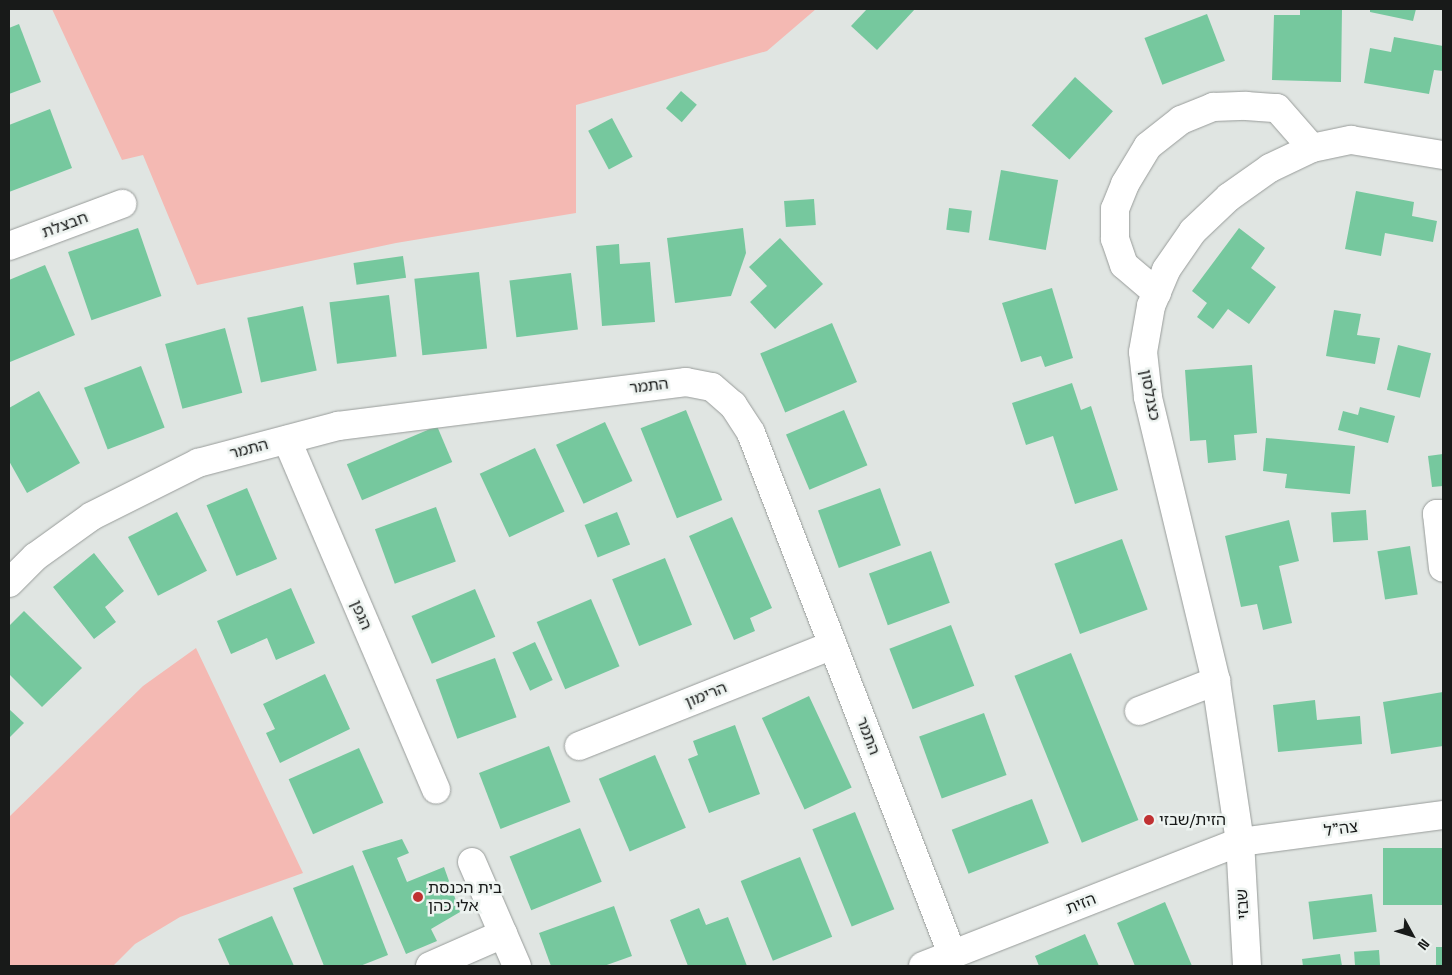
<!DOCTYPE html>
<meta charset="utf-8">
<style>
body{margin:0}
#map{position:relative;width:1452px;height:975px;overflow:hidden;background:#e0e5e2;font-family:"Space Grotesk","Noto Sans Hebrew",sans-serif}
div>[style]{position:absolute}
.green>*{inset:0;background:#f4b9b3}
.building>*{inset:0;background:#76c89e;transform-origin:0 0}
.roads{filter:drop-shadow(0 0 1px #989c9a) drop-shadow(0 0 1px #989c9a)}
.minor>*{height:28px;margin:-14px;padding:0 14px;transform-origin:14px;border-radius:14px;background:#fff}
.dots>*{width:14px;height:14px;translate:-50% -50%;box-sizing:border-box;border:2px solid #edf3f0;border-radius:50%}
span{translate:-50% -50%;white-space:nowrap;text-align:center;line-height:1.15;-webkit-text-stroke:5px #edf3f0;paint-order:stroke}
.street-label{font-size:16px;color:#181a19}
.poi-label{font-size:16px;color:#181a19}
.left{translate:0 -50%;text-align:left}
.frame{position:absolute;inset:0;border:10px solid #181a19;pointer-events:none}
.north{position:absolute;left:1387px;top:910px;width:50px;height:50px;-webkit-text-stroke:4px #edf3f0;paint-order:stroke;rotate:129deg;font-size:14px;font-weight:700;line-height:20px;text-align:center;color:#181a19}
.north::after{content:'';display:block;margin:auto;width:18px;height:22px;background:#181a19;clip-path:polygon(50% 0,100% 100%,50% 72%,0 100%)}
</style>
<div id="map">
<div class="green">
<div style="clip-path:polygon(52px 9px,816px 9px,767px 51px,576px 105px,576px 213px,396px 243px,197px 285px,143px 155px,122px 160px)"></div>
<div style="clip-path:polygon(196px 648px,303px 873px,180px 917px,135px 944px,113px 966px,9px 966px,9px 817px,143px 686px)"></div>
</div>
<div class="building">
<div style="clip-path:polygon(867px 9px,915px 9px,877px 50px,851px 26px)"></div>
<div style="clip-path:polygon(1300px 9px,1342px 9px,1341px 82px,1272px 80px,1274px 15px,1300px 15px)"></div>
<div style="clip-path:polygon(1370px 9px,1416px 9px,1413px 21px,1370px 12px)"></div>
<div style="left:1207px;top:14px;width:50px;height:67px;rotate:69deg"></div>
<div style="clip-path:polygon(19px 24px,41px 82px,9px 94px,9px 28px)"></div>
<div style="clip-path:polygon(1394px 37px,1443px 46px,1443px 71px,1434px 70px,1429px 94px,1364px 83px,1370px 48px,1391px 52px)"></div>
<div style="left:1075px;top:77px;width:51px;height:65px;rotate:42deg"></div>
<div style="left:681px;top:91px;width:21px;height:23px;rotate:41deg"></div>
<div style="clip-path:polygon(50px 109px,72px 168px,9px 192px,9px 125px)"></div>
<div style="left:612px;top:118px;width:44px;height:27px;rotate:62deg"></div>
<div style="left:1001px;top:170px;width:58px;height:71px;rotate:10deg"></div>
<div style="clip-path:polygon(1356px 191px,1414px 202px,1412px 216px,1437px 221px,1433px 242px,1385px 233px,1381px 256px,1345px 249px)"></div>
<div style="left:814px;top:199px;width:26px;height:30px;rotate:86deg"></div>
<div style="left:949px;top:208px;width:23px;height:22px;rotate:7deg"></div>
<div style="left:138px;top:228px;width:72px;height:74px;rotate:71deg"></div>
<div style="clip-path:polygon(743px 228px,746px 253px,731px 296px,675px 303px,667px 238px)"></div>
<div style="clip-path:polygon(1239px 228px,1265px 248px,1251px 268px,1276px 287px,1249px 324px,1228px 309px,1213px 329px,1197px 317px,1207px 303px,1192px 291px)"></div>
<div style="clip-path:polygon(780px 238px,823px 284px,775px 329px,750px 302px,767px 286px,749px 267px)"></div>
<div style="clip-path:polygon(619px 244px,620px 264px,650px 262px,655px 322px,602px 326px,596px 246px)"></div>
<div style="left:403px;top:256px;width:22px;height:50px;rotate:82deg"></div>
<div style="clip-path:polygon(45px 265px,75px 335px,10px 362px,9px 280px)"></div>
<div style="left:479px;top:272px;width:77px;height:65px;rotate:84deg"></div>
<div style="left:571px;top:273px;width:57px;height:62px;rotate:83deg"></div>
<div style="clip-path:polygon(1052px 288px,1073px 358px,1045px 367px,1041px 356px,1021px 362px,1002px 303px)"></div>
<div style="left:389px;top:295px;width:62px;height:60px;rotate:83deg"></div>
<div style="left:303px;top:306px;width:66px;height:57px;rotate:78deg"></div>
<div style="clip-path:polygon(1334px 310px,1361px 314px,1357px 335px,1380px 338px,1375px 364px,1326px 356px)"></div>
<div style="left:832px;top:323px;width:64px;height:78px;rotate:67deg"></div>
<div style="left:225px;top:328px;width:67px;height:62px;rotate:75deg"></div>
<div style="left:1398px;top:345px;width:34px;height:46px;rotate:14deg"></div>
<div style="clip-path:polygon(1252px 365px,1257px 433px,1234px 435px,1236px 460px,1208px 463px,1206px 440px,1190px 441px,1185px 370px)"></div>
<div style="left:141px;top:366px;width:66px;height:61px;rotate:69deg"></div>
<div style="clip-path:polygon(1072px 383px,1081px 410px,1091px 406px,1118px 490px,1075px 504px,1053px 436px,1026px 445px,1012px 403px)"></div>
<div style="clip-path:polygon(39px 391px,80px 463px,27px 493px,9px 461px,9px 408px)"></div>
<div style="clip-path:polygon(1360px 407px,1395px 416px,1388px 443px,1338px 430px,1343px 411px,1358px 415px)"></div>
<div style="left:686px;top:410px;width:97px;height:49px;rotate:68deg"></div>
<div style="left:844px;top:410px;width:60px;height:63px;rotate:67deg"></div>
<div style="left:605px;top:422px;width:65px;height:54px;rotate:65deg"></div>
<div style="left:437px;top:426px;width:39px;height:98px;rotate:67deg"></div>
<div style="clip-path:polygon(1266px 438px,1355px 446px,1350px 494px,1285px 488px,1287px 474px,1263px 471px)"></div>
<div style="left:535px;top:448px;width:70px;height:61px;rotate:65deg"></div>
<div style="clip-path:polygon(1443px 454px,1443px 486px,1432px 487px,1428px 456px)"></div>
<div style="left:247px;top:488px;width:77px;height:44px;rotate:67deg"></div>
<div style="left:880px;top:488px;width:61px;height:66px;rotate:70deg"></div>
<div style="left:436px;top:507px;width:58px;height:65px;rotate:70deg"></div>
<div style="left:1366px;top:510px;width:30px;height:35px;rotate:86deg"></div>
<div style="left:177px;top:512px;width:66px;height:55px;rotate:63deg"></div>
<div style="left:617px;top:512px;width:35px;height:35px;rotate:68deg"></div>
<div style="clip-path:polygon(732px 517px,772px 608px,750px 618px,755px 631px,734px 640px,689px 536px)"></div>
<div style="clip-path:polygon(1289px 520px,1299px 561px,1279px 566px,1292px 623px,1263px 630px,1257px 604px,1241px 607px,1225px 536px)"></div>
<div style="left:1122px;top:539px;width:75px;height:72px;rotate:70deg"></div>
<div style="left:1410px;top:546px;width:49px;height:33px;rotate:81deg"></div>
<div style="left:931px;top:551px;width:55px;height:66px;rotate:70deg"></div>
<div style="clip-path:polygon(94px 553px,124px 591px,105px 607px,116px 622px,94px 639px,53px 587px)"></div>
<div style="left:665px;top:558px;width:72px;height:57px;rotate:68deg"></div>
<div style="clip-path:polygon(291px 588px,315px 643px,276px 660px,267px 638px,231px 654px,217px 621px)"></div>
<div style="left:475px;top:589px;width:52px;height:69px;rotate:67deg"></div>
<div style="left:591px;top:599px;width:73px;height:59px;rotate:67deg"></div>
<div style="clip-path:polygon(24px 611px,82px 668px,42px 707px,9px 674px,9px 626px)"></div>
<div style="left:951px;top:625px;width:65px;height:66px;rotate:69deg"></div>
<div style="left:535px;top:642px;width:42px;height:25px;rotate:65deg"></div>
<div style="left:1071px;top:653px;width:180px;height:61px;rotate:68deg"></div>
<div style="left:495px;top:658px;width:63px;height:63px;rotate:70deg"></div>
<div style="clip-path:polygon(325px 674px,350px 729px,280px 763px,266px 733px,275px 729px,263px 704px)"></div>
<div style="clip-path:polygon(1443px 692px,1443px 746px,1391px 754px,1383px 702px)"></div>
<div style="left:809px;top:696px;width:101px;height:52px;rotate:65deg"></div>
<div style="clip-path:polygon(1315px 700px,1317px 720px,1360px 716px,1362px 744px,1278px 752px,1273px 705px)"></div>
<div style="clip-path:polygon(9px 709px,24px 723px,9px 738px)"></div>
<div style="left:984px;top:713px;width:66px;height:69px;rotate:70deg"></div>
<div style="clip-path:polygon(735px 725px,760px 794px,709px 813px,688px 759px,698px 755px,693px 741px)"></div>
<div style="left:549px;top:746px;width:60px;height:75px;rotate:69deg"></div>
<div style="left:359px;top:748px;width:60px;height:77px;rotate:66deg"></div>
<div style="left:655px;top:755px;width:79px;height:61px;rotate:67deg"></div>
<div style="left:1032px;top:799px;width:47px;height:86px;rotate:69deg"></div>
<div style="left:855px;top:812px;width:105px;height:46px;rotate:68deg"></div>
<div style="left:580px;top:828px;width:58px;height:76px;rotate:68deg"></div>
<div style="clip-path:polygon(402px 839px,409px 853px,397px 858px,407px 882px,444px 867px,460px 912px,431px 929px,437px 941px,406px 954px,362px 851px)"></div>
<div style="left:1443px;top:848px;width:57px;height:60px;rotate:90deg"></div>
<div style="left:800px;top:857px;width:86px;height:64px;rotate:68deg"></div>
<div style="clip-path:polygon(353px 865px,388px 955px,360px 966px,324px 966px,293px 888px)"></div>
<div style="left:1372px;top:894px;width:38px;height:64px;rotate:83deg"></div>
<div style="clip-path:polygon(1165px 902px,1192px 966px,1135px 966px,1117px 923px)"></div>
<div style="clip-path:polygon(614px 906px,632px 956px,604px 966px,551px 966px,539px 933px)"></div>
<div style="clip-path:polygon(699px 908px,706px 925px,728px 917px,747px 966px,688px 966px,670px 920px)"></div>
<div style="clip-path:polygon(272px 916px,294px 966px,230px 966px,218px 939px)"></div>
<div style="clip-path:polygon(1085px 934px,1099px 966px,1039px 966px,1035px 956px)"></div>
<div style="left:1443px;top:947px;width:19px;height:7px;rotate:90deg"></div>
<div style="left:1379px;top:950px;width:16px;height:25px;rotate:86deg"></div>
<div style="clip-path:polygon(1340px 954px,1342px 966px,1303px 966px,1302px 959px)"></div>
</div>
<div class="roads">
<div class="minor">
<div style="left:9px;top:246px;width:121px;rotate:-20.4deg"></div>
<div style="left:1157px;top:293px;width:43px;rotate:-139.7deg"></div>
<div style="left:1124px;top:265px;width:28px;rotate:-109deg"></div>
<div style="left:1115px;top:239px;width:30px;rotate:-90deg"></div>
<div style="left:1115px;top:209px;width:27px;rotate:-68deg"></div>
<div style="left:1125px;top:184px;width:44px;rotate:-58.8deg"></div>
<div style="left:1148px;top:146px;width:42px;rotate:-38.2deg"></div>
<div style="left:1181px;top:120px;width:35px;rotate:-22deg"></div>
<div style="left:1213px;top:107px;width:33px;rotate:-2deg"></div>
<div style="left:1246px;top:106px;width:31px;rotate:4deg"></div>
<div style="left:1277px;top:108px;width:53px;rotate:48.8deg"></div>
<div style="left:287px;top:440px;width:380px;rotate:66.9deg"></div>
<div style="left:1443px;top:514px;width:6px;rotate:180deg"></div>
<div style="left:1437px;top:514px;width:54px;rotate:83.7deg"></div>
<div style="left:9px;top:583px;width:37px;rotate:-45deg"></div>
<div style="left:35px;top:557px;width:70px;rotate:-35.7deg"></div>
<div style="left:92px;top:516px;width:119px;rotate:-26.6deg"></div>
<div style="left:198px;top:463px;width:145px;rotate:-14.8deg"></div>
<div style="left:338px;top:426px;width:351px;rotate:-7.2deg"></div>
<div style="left:686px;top:382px;width:26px;rotate:11deg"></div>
<div style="left:712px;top:387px;width:28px;rotate:41deg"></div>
<div style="left:733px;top:405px;width:33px;rotate:57deg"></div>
<div style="left:751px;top:433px;width:558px;rotate:68.9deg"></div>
<div style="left:1139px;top:711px;width:83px;rotate:-21.3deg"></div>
<div style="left:579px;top:746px;width:273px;rotate:-21.7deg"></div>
<div style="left:472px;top:862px;width:113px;rotate:66.6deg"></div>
<div style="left:430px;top:966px;width:80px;rotate:-23.7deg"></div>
<div style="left:923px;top:966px;width:340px;rotate:-21.4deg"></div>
<div style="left:1240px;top:842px;width:205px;rotate:-7.6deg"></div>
<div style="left:1247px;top:966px;width:124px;rotate:-93.2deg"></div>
<div style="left:1240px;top:842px;width:163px;rotate:-98.5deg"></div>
<div style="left:1216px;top:681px;width:292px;rotate:-103.5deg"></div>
<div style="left:1148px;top:397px;width:45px;rotate:-96.3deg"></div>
<div style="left:1143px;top:352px;width:47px;rotate:-80.1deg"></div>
<div style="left:1151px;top:306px;width:39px;rotate:-67deg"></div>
<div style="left:1166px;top:270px;width:47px;rotate:-55.3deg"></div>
<div style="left:1193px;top:231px;width:50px;rotate:-43.4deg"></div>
<div style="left:1229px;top:197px;width:50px;rotate:-35.3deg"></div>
<div style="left:1270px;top:168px;width:47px;rotate:-25.5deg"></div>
<div style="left:1312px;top:148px;width:40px;rotate:-12deg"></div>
<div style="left:1351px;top:140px;width:93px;rotate:9.3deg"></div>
</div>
</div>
<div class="dots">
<div style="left:1149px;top:820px;background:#c03132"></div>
<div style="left:418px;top:897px;background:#c03132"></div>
</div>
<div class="street-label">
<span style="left:65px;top:225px;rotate:-20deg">חבצלת</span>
<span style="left:649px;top:386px;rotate:-7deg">התמר</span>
<span style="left:1150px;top:395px;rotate:79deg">כצנלסון</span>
<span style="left:249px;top:449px;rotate:-15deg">התמר</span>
<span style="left:361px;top:615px;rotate:67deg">הגפן</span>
<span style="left:706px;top:695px;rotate:-22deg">הרימון</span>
<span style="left:868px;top:736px;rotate:69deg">התמר</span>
<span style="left:1341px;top:829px;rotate:-8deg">צה"ל</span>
<span style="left:1081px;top:904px;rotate:-21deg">הזית</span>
<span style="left:1243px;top:904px;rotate:-93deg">שבזי</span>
</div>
<div class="poi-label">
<span class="left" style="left:1159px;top:820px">הזית/שבזי</span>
<span class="left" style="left:428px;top:897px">בית הכנסת<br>אלי כהן</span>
</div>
<div class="frame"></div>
<div class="north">N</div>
</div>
